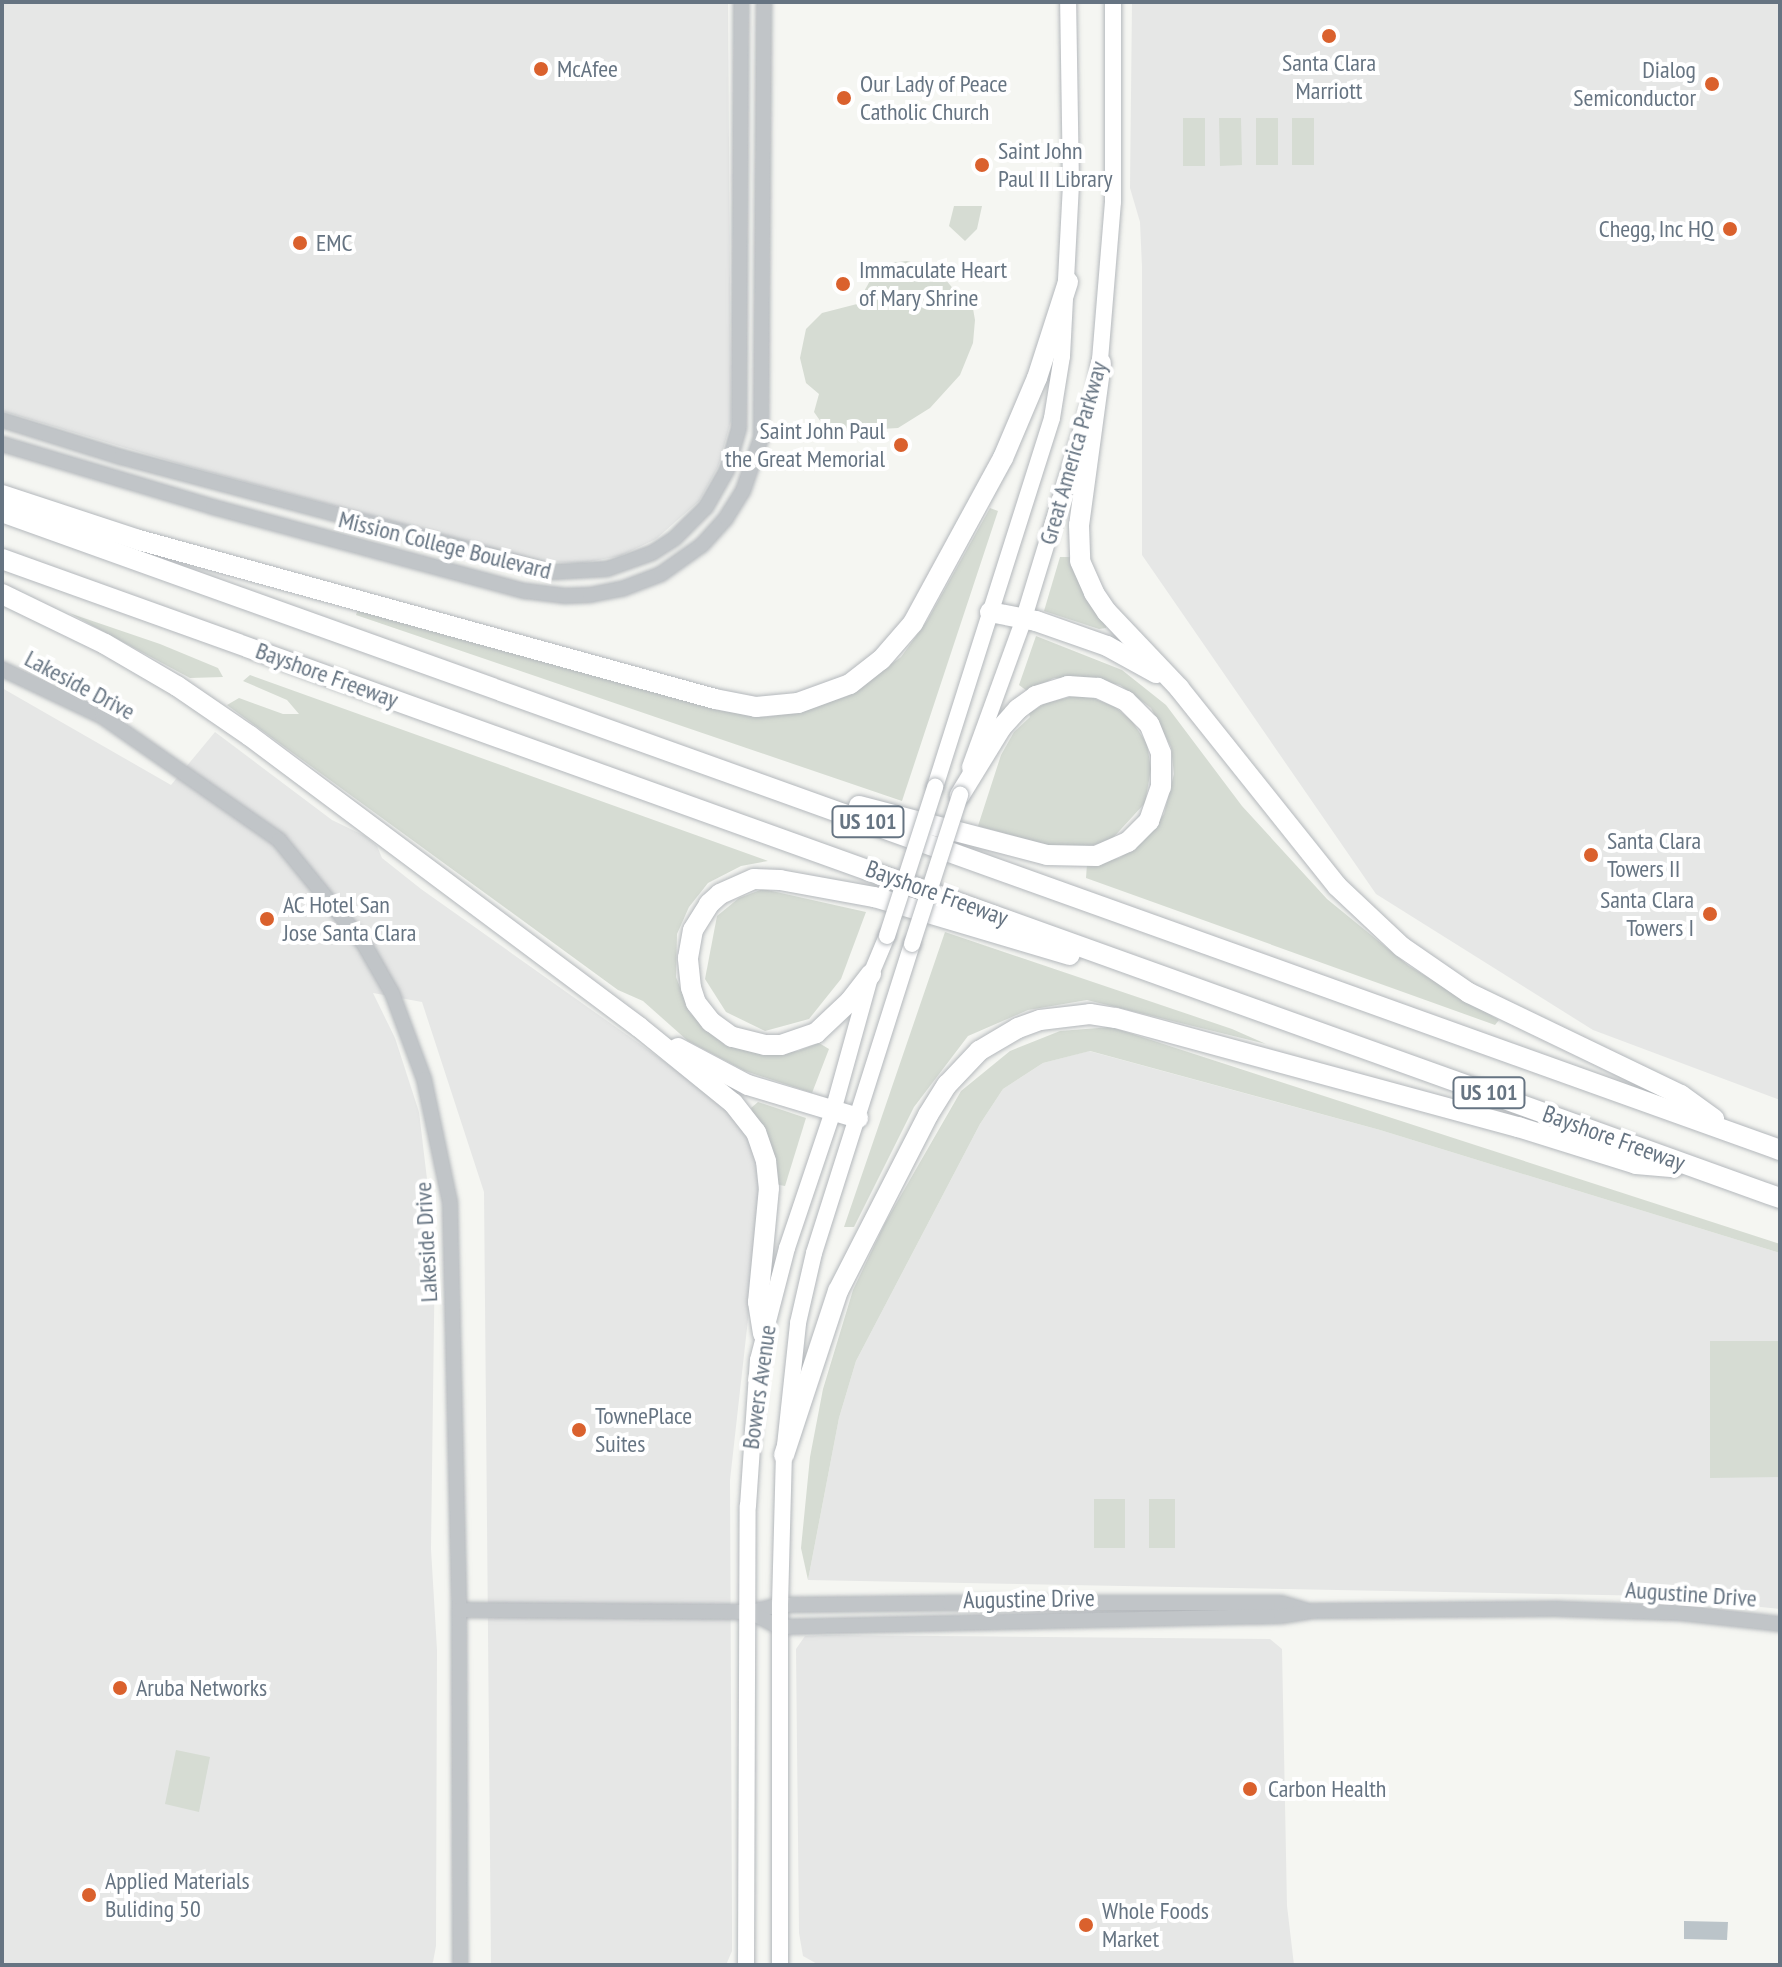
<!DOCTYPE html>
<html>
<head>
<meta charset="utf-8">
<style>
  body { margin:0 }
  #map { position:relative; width:1782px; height:1967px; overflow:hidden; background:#f5f6f2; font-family:"PT Sans Narrow",sans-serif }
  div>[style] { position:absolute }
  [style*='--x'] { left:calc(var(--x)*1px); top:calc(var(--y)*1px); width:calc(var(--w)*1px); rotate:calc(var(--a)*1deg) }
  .built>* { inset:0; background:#e6e7e6 }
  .green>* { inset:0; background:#d6dcd3 }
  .water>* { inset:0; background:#bbc4c9 }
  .roads { filter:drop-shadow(0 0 2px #b4b8bc) drop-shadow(0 0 2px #b4b8bc) }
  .minor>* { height:14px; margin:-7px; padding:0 7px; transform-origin:7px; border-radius:7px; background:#c1c5c8 }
  .major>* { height:16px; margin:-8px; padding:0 8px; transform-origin:8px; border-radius:8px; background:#fff }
  .highway>* { height:20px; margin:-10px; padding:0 10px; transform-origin:10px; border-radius:10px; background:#fff }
  .bridges { filter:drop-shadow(0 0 2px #b4b8bc) drop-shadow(0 0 2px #b4b8bc) }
  .major-bridge>* { height:16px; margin:-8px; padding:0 8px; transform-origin:8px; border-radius:8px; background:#fff }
  .dots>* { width:22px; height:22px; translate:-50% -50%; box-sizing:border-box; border:4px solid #fff; border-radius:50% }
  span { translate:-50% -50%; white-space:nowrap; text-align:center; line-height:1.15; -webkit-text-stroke:8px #fff; paint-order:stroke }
  .shield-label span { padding:2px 6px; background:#fff; border:2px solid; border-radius:6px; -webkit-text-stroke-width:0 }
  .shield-label { font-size:22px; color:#667482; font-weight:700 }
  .poi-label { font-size:24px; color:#667482 }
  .left { translate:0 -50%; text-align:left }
  .right { translate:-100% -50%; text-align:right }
  .street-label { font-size:24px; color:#667482 }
  .frame { position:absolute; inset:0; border:4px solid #667482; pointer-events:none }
</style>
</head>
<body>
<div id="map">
  <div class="built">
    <i style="clip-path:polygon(2px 2px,728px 2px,731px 421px,718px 467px,699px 501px,656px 539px,620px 556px,582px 563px,543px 562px,180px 464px,2px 411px)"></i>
    <i style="clip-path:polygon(1132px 2px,1780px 2px,1780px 1100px,1593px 1030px,1376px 894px,1142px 555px,1142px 267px,1140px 222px,1130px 188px)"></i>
    <i style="clip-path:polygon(2px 688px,171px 785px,215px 732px,332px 820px,365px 836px,377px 846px,382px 858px,421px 889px,723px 1103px,743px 1126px,760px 1172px,757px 1239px,730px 1480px,732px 1923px,732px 1951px,726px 1965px,491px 1965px,484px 1192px,422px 1002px,373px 993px,395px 1038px,419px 1112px,435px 1246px,431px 1549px,437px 1650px,436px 1946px,433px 1962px,431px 1965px,2px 1963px)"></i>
    <i style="clip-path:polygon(1089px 1051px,1380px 1130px,1780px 1253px,1780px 1609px,1655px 1596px,808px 1580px,839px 1418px,856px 1361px,980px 1124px,1003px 1089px,1043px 1063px)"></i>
    <i style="clip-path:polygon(827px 1635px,1270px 1639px,1282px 1649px,1287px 1906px,1294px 1965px,819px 1965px,803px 1956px,799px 1933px,796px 1649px,805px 1636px)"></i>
  </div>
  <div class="green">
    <i style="clip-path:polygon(1183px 118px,1205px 118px,1205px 166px,1183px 166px)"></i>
    <i style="clip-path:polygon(1219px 118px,1241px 118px,1242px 165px,1220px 166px)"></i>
    <i style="clip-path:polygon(1256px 118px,1278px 118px,1278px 165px,1256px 165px)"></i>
    <i style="clip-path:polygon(1292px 118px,1314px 118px,1314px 165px,1292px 165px)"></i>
    <i style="clip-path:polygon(954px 206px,982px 206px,977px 229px,965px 241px,949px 226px)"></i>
    <i style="clip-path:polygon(907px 261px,936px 268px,955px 291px,963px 293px,972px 303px,975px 320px,973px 343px,960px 375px,930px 408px,898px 428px,847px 431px,821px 422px,814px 412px,819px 394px,806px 383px,800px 358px,806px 329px,822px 313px,857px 304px,876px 270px,889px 263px)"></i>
    <i style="clip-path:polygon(990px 508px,998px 511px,902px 801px,356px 615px,358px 609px,723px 711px,766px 717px,804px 711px,847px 696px,901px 657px,927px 621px)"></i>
    <i style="clip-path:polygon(1060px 557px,1071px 557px,1106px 620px,1106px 628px,1099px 629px,1044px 611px)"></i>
    <i style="clip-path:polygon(69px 613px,160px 644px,218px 668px,223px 677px,190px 678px)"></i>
    <i style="clip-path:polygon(1036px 636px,1122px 670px,1166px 705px,1242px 806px,1327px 899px,1409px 966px,1499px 1020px,1495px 1025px,1086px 878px,1087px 864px,1119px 858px,1143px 842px,1164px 814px,1174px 774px,1171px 747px,1151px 708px,1120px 685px,1085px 678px,1054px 678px,1027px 691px,1019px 685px)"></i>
    <i style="clip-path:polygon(250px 675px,768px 861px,741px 866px,708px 883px,689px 907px,677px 934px,676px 977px,690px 1013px,725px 1045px,767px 1055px,798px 1051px,819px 1043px,829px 1049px,812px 1093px,745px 1071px,688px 1041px,643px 1001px,618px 990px,227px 705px,239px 698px,283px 714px,299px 714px,287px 700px,243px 681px)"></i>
    <i style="clip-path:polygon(1074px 696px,1093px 698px,1115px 707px,1132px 721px,1147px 744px,1151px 769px,1145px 803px,1110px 841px,1085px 847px,1050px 846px,978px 826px,1001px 755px,1014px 732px,1030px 717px,1029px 713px,1046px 703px)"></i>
    <i style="clip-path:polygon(763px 889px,866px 912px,841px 979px,809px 1019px,765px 1031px,726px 1012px,705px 979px,717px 916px,739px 898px)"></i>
    <i style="clip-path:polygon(945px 932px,1232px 1029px,1266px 1044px,1087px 1000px,1028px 1010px,968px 1036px,914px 1107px,854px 1227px,844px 1227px)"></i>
    <i style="clip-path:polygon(1111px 1027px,1780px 1244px,1780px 1253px,1380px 1130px,1090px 1051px,1043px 1063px,1003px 1089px,980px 1124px,856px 1361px,839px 1418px,808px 1580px,801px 1548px,810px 1457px,823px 1389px,853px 1290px,885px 1223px,961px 1091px,1010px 1051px,1060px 1031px)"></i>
    <i style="clip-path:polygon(758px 1102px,806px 1118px,785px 1186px,774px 1184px,751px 1108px)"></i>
    <i style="clip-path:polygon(1710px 1341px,1780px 1341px,1780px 1477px,1710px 1478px)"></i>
    <i style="clip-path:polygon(1094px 1499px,1125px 1499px,1125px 1548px,1094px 1548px)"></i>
    <i style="clip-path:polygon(1149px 1499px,1175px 1499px,1175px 1548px,1149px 1548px)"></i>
    <i style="clip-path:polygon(176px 1750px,210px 1757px,199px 1812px,165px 1804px)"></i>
  </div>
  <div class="water">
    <i style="clip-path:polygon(1684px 1921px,1728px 1922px,1727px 1940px,1684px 1939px)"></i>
  </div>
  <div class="roads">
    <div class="minor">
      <i style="--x:2;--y:420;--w:125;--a:17.3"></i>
      <i style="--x:121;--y:457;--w:446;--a:14.9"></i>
      <i style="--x:552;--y:572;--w:55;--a:-3.1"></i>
      <i style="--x:607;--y:569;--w:48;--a:-19.6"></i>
      <i style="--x:652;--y:553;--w:27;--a:-33"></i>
      <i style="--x:675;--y:538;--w:44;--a:-45"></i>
      <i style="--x:706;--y:507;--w:43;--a:-60.4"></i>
      <i style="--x:727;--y:470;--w:44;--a:-74.1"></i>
      <i style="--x:739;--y:428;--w:426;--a:-89.7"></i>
      <i style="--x:2;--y:444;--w:220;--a:16.6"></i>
      <i style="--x:213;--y:507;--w:323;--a:15.1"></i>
      <i style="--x:525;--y:591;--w:39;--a:7"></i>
      <i style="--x:564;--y:596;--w:26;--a:-2"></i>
      <i style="--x:590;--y:595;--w:33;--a:-11"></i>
      <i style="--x:622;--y:589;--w:42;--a:-21"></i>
      <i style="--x:661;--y:574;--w:50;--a:-35.3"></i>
      <i style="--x:702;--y:545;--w:36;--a:-48"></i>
      <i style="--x:726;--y:518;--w:32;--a:-58"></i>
      <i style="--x:743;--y:491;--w:56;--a:-71.2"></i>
      <i style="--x:761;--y:438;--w:436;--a:-89.6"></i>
      <i style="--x:2;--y:669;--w:112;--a:25.4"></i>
      <i style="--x:103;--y:717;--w:215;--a:34.9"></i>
      <i style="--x:279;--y:840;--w:134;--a:50.7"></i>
      <i style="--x:364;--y:944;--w:56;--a:60.3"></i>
      <i style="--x:392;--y:993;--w:92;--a:69.6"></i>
      <i style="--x:424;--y:1079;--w:126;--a:78.1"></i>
      <i style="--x:450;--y:1202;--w:408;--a:88.7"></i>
      <i style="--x:459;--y:1610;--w:355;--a:89.8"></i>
      <i style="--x:459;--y:1610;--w:291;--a:0.4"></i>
      <i style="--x:750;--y:1612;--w:31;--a:-13"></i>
      <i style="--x:780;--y:1605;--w:169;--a:-0.7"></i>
      <i style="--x:949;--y:1603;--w:332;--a:0"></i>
      <i style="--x:1281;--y:1603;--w:25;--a:16"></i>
      <i style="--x:750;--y:1612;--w:34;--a:27"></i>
      <i style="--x:780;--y:1627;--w:501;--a:-1.26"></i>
      <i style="--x:1281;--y:1616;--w:30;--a:-9"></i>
      <i style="--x:1311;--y:1611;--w:249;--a:-0.5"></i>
      <i style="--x:1560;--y:1609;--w:120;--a:1.9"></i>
      <i style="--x:1680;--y:1613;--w:101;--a:6.3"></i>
    </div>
    <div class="major">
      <i style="--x:1099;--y:372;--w:171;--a:-85.3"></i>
      <i style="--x:1113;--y:202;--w:200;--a:-90"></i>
      <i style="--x:970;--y:767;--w:155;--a:-70"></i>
      <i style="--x:1023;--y:621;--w:226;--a:-73"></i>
      <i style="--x:935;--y:787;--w:387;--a:-72.4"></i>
      <i style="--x:1052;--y:418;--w:63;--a:-80.8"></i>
      <i style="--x:1062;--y:356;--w:170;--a:-87"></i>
      <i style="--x:1071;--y:186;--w:184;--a:-90.9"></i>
      <i style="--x:746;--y:1965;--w:459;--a:-89.8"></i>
      <i style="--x:748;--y:1506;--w:146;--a:-86.1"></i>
      <i style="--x:758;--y:1360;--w:116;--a:-75.5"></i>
      <i style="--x:787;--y:1248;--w:145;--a:-71.4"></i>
      <i style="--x:833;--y:1111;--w:142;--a:-74.5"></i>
      <i style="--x:871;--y:974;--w:41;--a:-67.2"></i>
      <i style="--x:780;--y:1965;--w:360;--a:-90"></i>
      <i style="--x:780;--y:1605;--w:150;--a:-88.5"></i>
      <i style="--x:784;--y:1455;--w:133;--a:-83.9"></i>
      <i style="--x:798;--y:1323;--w:72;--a:-77.1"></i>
      <i style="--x:814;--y:1253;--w:324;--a:-72.4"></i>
    </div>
    <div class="highway">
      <i style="--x:1101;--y:363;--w:163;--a:97.7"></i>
      <i style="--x:1079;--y:525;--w:36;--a:88"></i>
      <i style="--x:1080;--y:561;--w:35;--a:66"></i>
      <i style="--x:1094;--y:593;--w:23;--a:56"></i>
      <i style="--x:1107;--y:612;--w:105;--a:46.5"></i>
      <i style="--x:1179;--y:688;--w:253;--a:51.4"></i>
      <i style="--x:1337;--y:886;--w:89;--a:43.2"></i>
      <i style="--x:1402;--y:947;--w:81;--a:34.5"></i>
      <i style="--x:1469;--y:993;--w:235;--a:25.7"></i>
      <i style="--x:1681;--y:1095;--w:41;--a:36"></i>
      <i style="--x:2;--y:495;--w:144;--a:18.2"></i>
      <i style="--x:139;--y:540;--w:598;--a:15.43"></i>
      <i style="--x:715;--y:699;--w:42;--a:11"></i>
      <i style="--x:756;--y:707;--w:42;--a:-5.4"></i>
      <i style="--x:798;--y:703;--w:55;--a:-20.1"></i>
      <i style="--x:850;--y:684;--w:39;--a:-38"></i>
      <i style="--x:881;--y:660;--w:49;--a:-49.1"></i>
      <i style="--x:913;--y:623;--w:188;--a:-61.4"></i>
      <i style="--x:1003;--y:458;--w:87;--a:-67"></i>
      <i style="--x:1037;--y:378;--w:101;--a:-72.1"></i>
      <i style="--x:2;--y:512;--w:1889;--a:19.74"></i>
      <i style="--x:2;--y:559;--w:1889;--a:19.77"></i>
      <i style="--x:2;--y:594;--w:114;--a:25.9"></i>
      <i style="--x:105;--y:644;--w:83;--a:30.3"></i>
      <i style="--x:177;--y:686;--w:88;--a:34.4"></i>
      <i style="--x:250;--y:736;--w:486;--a:36.8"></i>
      <i style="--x:639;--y:1027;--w:121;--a:39"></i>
      <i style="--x:733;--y:1103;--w:37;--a:52"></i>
      <i style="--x:756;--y:1132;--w:31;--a:71"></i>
      <i style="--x:766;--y:1161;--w:27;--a:84"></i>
      <i style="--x:769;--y:1188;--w:115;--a:95.5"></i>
      <i style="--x:758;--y:1302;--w:32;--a:81"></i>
      <i style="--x:990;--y:612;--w:47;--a:11.1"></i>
      <i style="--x:1036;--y:621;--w:75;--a:19.4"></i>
      <i style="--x:1107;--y:646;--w:56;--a:28.9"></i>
      <i style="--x:859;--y:806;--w:194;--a:14.6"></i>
      <i style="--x:1047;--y:855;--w:49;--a:1.2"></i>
      <i style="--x:1096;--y:856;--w:35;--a:-24"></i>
      <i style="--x:1128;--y:842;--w:30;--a:-45"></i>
      <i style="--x:1149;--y:821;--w:36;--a:-71"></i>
      <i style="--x:1161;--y:787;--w:34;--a:-90"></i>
      <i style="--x:1161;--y:753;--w:31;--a:-112"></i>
      <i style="--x:1149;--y:724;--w:33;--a:-135"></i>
      <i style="--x:1126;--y:701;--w:31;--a:-155"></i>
      <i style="--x:1098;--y:688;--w:30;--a:-176"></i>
      <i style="--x:1068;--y:686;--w:34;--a:163"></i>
      <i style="--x:1036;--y:696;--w:22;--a:144"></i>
      <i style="--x:1018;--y:709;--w:25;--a:132"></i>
      <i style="--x:1001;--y:728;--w:79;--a:121.5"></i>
      <i style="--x:871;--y:974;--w:34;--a:128"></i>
      <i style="--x:850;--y:1001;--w:47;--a:136.7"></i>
      <i style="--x:816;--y:1033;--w:37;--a:161"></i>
      <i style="--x:781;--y:1045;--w:16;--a:180"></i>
      <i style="--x:765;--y:1045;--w:34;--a:-166"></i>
      <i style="--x:732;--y:1037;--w:26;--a:-144"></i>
      <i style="--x:711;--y:1022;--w:24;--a:-128"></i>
      <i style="--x:696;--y:1003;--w:16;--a:-108"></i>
      <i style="--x:691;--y:988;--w:30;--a:-96"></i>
      <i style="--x:688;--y:958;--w:28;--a:-80"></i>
      <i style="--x:693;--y:930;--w:31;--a:-58"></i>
      <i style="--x:709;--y:904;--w:15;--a:-42"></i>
      <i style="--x:720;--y:894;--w:37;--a:-24"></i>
      <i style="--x:754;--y:879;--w:26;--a:2"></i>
      <i style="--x:780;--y:880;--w:96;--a:10.3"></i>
      <i style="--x:874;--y:897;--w:204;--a:16.5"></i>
      <i style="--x:678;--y:1048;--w:79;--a:27.9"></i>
      <i style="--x:748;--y:1085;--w:115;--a:16.7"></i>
      <i style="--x:784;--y:1455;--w:173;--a:-71.8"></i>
      <i style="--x:838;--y:1291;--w:198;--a:-62.9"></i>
      <i style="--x:928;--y:1115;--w:36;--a:-58"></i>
      <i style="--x:947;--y:1085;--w:47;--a:-46.7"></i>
      <i style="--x:979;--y:1051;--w:45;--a:-30.5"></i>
      <i style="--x:1018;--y:1028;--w:23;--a:-20"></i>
      <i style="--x:1040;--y:1020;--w:50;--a:-6.8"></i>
      <i style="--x:1090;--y:1014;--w:26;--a:9"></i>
      <i style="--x:1116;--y:1018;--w:417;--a:15.2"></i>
      <i style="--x:1518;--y:1127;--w:124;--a:17.4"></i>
      <i style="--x:1636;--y:1164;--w:38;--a:5"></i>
    </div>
  </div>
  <div class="bridges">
    <div class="major-bridge">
      <i style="--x:887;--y:936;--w:157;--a:-72.1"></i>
      <i style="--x:912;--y:944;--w:157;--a:-72.1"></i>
    </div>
  </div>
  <div class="dots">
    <i style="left:1329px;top:36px;background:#da612d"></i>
    <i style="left:541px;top:69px;background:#da612d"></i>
    <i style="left:1712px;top:84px;background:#da612d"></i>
    <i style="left:844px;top:98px;background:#da612d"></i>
    <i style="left:982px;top:165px;background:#da612d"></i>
    <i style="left:1730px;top:229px;background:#da612d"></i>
    <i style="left:300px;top:243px;background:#da612d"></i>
    <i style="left:843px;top:284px;background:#da612d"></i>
    <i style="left:901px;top:445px;background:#da612d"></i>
    <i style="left:1591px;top:855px;background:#da612d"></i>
    <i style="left:1710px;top:914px;background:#da612d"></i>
    <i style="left:267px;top:919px;background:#da612d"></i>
    <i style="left:579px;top:1430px;background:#da612d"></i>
    <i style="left:120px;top:1688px;background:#da612d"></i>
    <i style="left:1250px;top:1789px;background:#da612d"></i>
    <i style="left:89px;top:1895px;background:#da612d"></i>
    <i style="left:1086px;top:1925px;background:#da612d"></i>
  </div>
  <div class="shield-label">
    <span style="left:868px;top:822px">US 101</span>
    <span style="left:1489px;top:1093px">US 101</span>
  </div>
  <div class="poi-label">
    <span style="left:1329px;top:77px">Santa Clara<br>Marriott</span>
    <span class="left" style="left:557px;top:69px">McAfee</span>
    <span class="right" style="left:1696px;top:84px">Dialog<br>Semiconductor</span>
    <span class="left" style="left:860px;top:98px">Our Lady of Peace<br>Catholic Church</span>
    <span class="left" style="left:998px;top:165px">Saint John<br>Paul II Library</span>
    <span class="right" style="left:1714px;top:229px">Chegg, Inc HQ</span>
    <span class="left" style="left:316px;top:243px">EMC</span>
    <span class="left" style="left:859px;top:284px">Immaculate Heart<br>of Mary Shrine</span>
    <span class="right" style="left:885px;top:445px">Saint John Paul<br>the Great Memorial</span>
    <span class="left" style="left:1607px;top:855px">Santa Clara<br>Towers II</span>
    <span class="right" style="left:1694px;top:914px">Santa Clara<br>Towers I</span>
    <span class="left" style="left:283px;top:919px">AC Hotel San<br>Jose Santa Clara</span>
    <span class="left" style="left:595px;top:1430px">TownePlace<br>Suites</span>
    <span class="left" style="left:136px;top:1688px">Aruba Networks</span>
    <span class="left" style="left:1268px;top:1789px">Carbon Health</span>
    <span class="left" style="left:105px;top:1895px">Applied Materials<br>Buliding 50</span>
    <span class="left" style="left:1102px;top:1925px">Whole Foods<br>Market</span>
  </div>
  <div class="street-label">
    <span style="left:1073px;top:453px;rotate:-74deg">Great America Parkway</span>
    <span style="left:445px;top:545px;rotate:14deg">Mission College Boulevard</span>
    <span style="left:327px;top:675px;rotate:20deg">Bayshore Freeway</span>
    <span style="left:80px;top:685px;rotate:28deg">Lakeside Drive</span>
    <span style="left:937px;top:893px;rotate:20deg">Bayshore Freeway</span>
    <span style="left:1614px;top:1138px;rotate:20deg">Bayshore Freeway</span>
    <span style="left:426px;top:1242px;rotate:-93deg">Lakeside Drive</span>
    <span style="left:759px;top:1387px;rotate:-82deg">Bowers Avenue</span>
    <span style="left:1691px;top:1594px;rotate:4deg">Augustine Drive</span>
    <span style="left:1029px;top:1599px;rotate:-1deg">Augustine Drive</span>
  </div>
  <div class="frame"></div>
</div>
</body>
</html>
